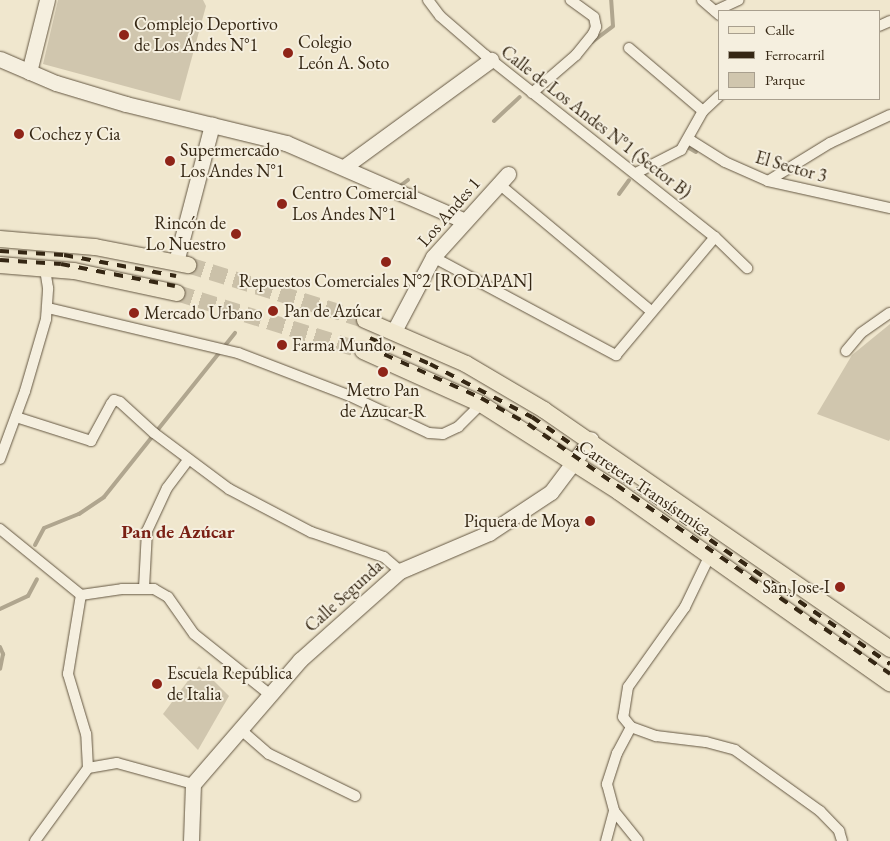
<!DOCTYPE html>
<html>
<head>
<meta charset="utf-8">
<style>
  body { margin:0 }
  #map { position:relative; width:890px; height:841px; overflow:hidden; background:#f0e7ce; font-family:"EB Garamond",serif }
  div>[style] { position:absolute }
  [style*='--x'] { left:calc(var(--x)*1px); top:calc(var(--y)*1px); width:calc(var(--w)*1px); rotate:calc(var(--a)*1deg) }
  .green>* { inset:0; background:#d0c6ae }
  .stream>* { height:4px; margin:-2px; padding:0 2px; transform-origin:2px; border-radius:2px; background:#b0a68f }
  .primary-tunnel>* { height:16px; margin-top:-8px; transform-origin:0; background:repeating-linear-gradient(90deg,#cbc1a9 0 16px,transparent 0 24px) }
  .roads { filter:drop-shadow(0 0 1px #645742) drop-shadow(0 0 1px #645742) }
  .street>* { height:10px; margin:-5px; padding:0 5px; transform-origin:5px; border-radius:5px; background:#f5efdf }
  .secondary>* { height:15px; margin:-7.5px; padding:0 7.5px; transform-origin:7.5px; border-radius:7.5px; background:#f5efdf }
  .primary>* { height:16px; margin:-8px; padding:0 8px; transform-origin:8px; border-radius:8px; background:#f0e7ce }
  .rail>* { height:4px; margin-top:-2px; transform-origin:0; background:repeating-linear-gradient(90deg,#352714 0 9px,transparent 0 18px) }
  .dots>* { width:14px; height:14px; translate:-50% -50%; box-sizing:border-box; border:2px solid #f5efdf; border-radius:50% }
  span { translate:-50% -50%; white-space:nowrap; text-align:center; line-height:1.15; -webkit-text-stroke:4px #f5efdf; paint-order:stroke }
  .poi-label { font-size:18px; color:#352714 }
  .left { translate:0 -50%; text-align:left }
  .right { translate:-100% -50%; text-align:right }
  .street-label { font-size:18px; color:#352714 }
  .neighbourhood-label { font-size:19px; color:#7a1f14; font-weight:700 }
  .legend { position:absolute; left:718px; top:10px; width:162px; height:90px; box-sizing:border-box; background:#f5efdf; border:1px solid #a89f8e; margin:0; padding:6px 9px; list-style:none; font-size:15px; color:#352714 }
  .legend li { display:flex; align-items:center; gap:10px; height:25px }
  .legend b { width:25px; border:1px solid #a89f8e }
</style>
</head>
<body>
<div id="map">
  <div class="green">
    <i style="clip-path:polygon(58px 0,203px 0,206px 6px,180px 101px,43px 64px)"></i>
    <i style="clip-path:polygon(890px 324px,890px 439px,889px 441px,817px 414px,852px 355px)"></i>
    <i style="clip-path:polygon(199px 666px,229px 696px,198px 750px,163px 714px)"></i>
  </div>
  <div class="stream">
    <i style="--x:592;--y:42;--w:26;--a:-37"></i>
    <i style="--x:613;--y:26;--w:26;--a:-94"></i>
    <i style="--x:494;--y:121;--w:35;--a:-43"></i>
    <i style="--x:689;--y:148;--w:8;--a:30"></i>
    <i style="--x:400;--y:186;--w:10;--a:-37"></i>
    <i style="--x:619;--y:194;--w:17;--a:-54"></i>
    <i style="--x:35;--y:545;--w:19;--a:-62"></i>
    <i style="--x:44;--y:528;--w:38;--a:-22"></i>
    <i style="--x:79;--y:514;--w:30;--a:-34"></i>
    <i style="--x:104;--y:497;--w:210;--a:-51.4"></i>
    <i style="--x:0;--y:609;--w:31;--a:-25"></i>
    <i style="--x:28;--y:596;--w:19;--a:-62"></i>
    <i style="--x:0;--y:647;--w:8;--a:67"></i>
    <i style="--x:3;--y:654;--w:15;--a:101"></i>
  </div>
  <div class="primary-tunnel">
    <i style="--x:188;--y:265;--w:185;--a:17.3"></i>
    <i style="--x:177;--y:293;--w:195;--a:17.3"></i>
  </div>
  <div class="roads">
    <div class="street">
      <i style="--x:428;--y:0;--w:20;--a:53"></i>
      <i style="--x:440;--y:16;--w:60;--a:40.9"></i>
      <i style="--x:485;--y:55;--w:293;--a:38.4"></i>
      <i style="--x:715;--y:237;--w:45;--a:44.1"></i>
      <i style="--x:702;--y:0;--w:23;--a:41"></i>
      <i style="--x:715;--y:11;--w:26;--a:-25"></i>
      <i style="--x:879;--y:26;--w:12;--a:-24"></i>
      <i style="--x:629;--y:48;--w:97;--a:40.4"></i>
      <i style="--x:532;--y:93;--w:58;--a:-40.8"></i>
      <i style="--x:576;--y:55;--w:27;--a:-51"></i>
      <i style="--x:593;--y:34;--w:8;--a:-67"></i>
      <i style="--x:596;--y:27;--w:10;--a:-101"></i>
      <i style="--x:594;--y:17;--w:29;--a:-144"></i>
      <i style="--x:690;--y:140;--w:41;--a:32.2"></i>
      <i style="--x:725;--y:162;--w:47;--a:23.8"></i>
      <i style="--x:768;--y:181;--w:125;--a:12.5"></i>
      <i style="--x:636;--y:173;--w:51;--a:-27.1"></i>
      <i style="--x:681;--y:150;--w:45;--a:-60.6"></i>
      <i style="--x:703;--y:111;--w:22;--a:-43"></i>
      <i style="--x:768;--y:181;--w:73;--a:-31.5"></i>
      <i style="--x:830;--y:143;--w:66;--a:-25"></i>
      <i style="--x:499;--y:184;--w:199;--a:39.9"></i>
      <i style="--x:433;--y:257;--w:208;--a:28.2"></i>
      <i style="--x:616;--y:355;--w:154;--a:-50"></i>
      <i style="--x:48;--y:308;--w:195;--a:13.3"></i>
      <i style="--x:238;--y:353;--w:120;--a:21"></i>
      <i style="--x:350;--y:396;--w:87;--a:25.1"></i>
      <i style="--x:429;--y:433;--w:14;--a:4"></i>
      <i style="--x:443;--y:434;--w:17;--a:-25"></i>
      <i style="--x:458;--y:427;--w:33;--a:-45"></i>
      <i style="--x:846;--y:351;--w:23;--a:-50"></i>
      <i style="--x:861;--y:333;--w:35;--a:-35"></i>
      <i style="--x:16;--y:417;--w:79;--a:17.7"></i>
      <i style="--x:91;--y:441;--w:42;--a:-61.6"></i>
      <i style="--x:111;--y:404;--w:5;--a:-53"></i>
      <i style="--x:114;--y:400;--w:6;--a:18"></i>
      <i style="--x:120;--y:402;--w:46;--a:42.4"></i>
      <i style="--x:154;--y:433;--w:94;--a:36.7"></i>
      <i style="--x:229;--y:489;--w:93;--a:27.7"></i>
      <i style="--x:311;--y:532;--w:77;--a:18.9"></i>
      <i style="--x:384;--y:557;--w:21;--a:41"></i>
      <i style="--x:0;--y:459;--w:72;--a:-69.8"></i>
      <i style="--x:25;--y:391;--w:75;--a:-73.7"></i>
      <i style="--x:46;--y:319;--w:31;--a:-86"></i>
      <i style="--x:48;--y:288;--w:20;--a:-99"></i>
      <i style="--x:0;--y:529;--w:104;--a:39.2"></i>
      <i style="--x:710;--y:555;--w:58;--a:115.7"></i>
      <i style="--x:685;--y:607;--w:98;--a:125.5"></i>
      <i style="--x:628;--y:687;--w:30;--a:99"></i>
      <i style="--x:623;--y:717;--w:13;--a:51"></i>
      <i style="--x:631;--y:727;--w:27;--a:20"></i>
      <i style="--x:656;--y:736;--w:50;--a:6.8"></i>
      <i style="--x:706;--y:742;--w:30;--a:15"></i>
      <i style="--x:735;--y:750;--w:105;--a:35.7"></i>
      <i style="--x:820;--y:811;--w:28;--a:46"></i>
      <i style="--x:839;--y:831;--w:10;--a:73"></i>
      <i style="--x:144;--y:588;--w:57;--a:-87"></i>
      <i style="--x:147;--y:531;--w:47;--a:-65.1"></i>
      <i style="--x:167;--y:488;--w:36;--a:-53"></i>
      <i style="--x:81;--y:595;--w:41;--a:-8.3"></i>
      <i style="--x:122;--y:589;--w:32;--a:0"></i>
      <i style="--x:154;--y:589;--w:16;--a:30"></i>
      <i style="--x:168;--y:597;--w:45;--a:54.9"></i>
      <i style="--x:194;--y:634;--w:95;--a:38.6"></i>
      <i style="--x:631;--y:727;--w:30;--a:118"></i>
      <i style="--x:617;--y:753;--w:33;--a:108"></i>
      <i style="--x:607;--y:784;--w:28;--a:75"></i>
      <i style="--x:614;--y:811;--w:38;--a:51"></i>
      <i style="--x:240;--y:729;--w:38;--a:41"></i>
      <i style="--x:269;--y:754;--w:96;--a:26"></i>
      <i style="--x:88;--y:768;--w:29;--a:-10"></i>
      <i style="--x:117;--y:763;--w:79;--a:15.4"></i>
      <i style="--x:35;--y:841;--w:90;--a:-54"></i>
      <i style="--x:88;--y:768;--w:34;--a:-93"></i>
      <i style="--x:86;--y:734;--w:63;--a:-106.7"></i>
      <i style="--x:68;--y:674;--w:80;--a:-80.7"></i>
      <i style="--x:606;--y:841;--w:31;--a:-75"></i>
    </div>
    <div class="secondary">
      <i style="--x:0;--y:59;--w:61;--a:23.2"></i>
      <i style="--x:56;--y:83;--w:73;--a:16.7"></i>
      <i style="--x:126;--y:104;--w:165;--a:13.7"></i>
      <i style="--x:286;--y:143;--w:195;--a:23.5"></i>
      <i style="--x:29;--y:72;--w:74;--a:-76"></i>
      <i style="--x:344;--y:167;--w:182;--a:-36.1"></i>
      <i style="--x:176;--y:262;--w:142;--a:-75.3"></i>
      <i style="--x:394;--y:331;--w:84;--a:-62.2"></i>
      <i style="--x:433;--y:257;--w:112;--a:-47.9"></i>
      <i style="--x:191;--y:841;--w:57;--a:-88"></i>
      <i style="--x:193;--y:784;--w:164;--a:-49.2"></i>
      <i style="--x:300;--y:660;--w:134;--a:-41.7"></i>
      <i style="--x:400;--y:571;--w:97;--a:-23.1"></i>
      <i style="--x:489;--y:533;--w:74;--a:-33.5"></i>
      <i style="--x:551;--y:492;--w:66;--a:-53"></i>
    </div>
    <div class="primary">
      <i style="--x:0;--y:239;--w:95;--a:4.8"></i>
      <i style="--x:95;--y:247;--w:95;--a:11"></i>
      <i style="--x:0;--y:265;--w:74;--a:4.6"></i>
      <i style="--x:74;--y:271;--w:105;--a:12.1"></i>
      <i style="--x:365;--y:320;--w:110;--a:23.5"></i>
      <i style="--x:466;--y:364;--w:91;--a:30.5"></i>
      <i style="--x:544;--y:410;--w:421;--a:34.6"></i>
      <i style="--x:363;--y:351;--w:129;--a:24.2"></i>
      <i style="--x:481;--y:404;--w:164;--a:32.5"></i>
      <i style="--x:619;--y:492;--w:332;--a:35.2"></i>
    </div>
  </div>
  <div class="rail">
    <i style="--x:0;--y:251;--w:64;--a:3.6"></i>
    <i style="--x:64;--y:255;--w:114;--a:10.6"></i>
    <i style="--x:0;--y:260;--w:61;--a:3.8"></i>
    <i style="--x:61;--y:264;--w:116;--a:10.9"></i>
    <i style="--x:370;--y:338;--w:65;--a:23.4"></i>
    <i style="--x:430;--y:364;--w:115;--a:27.5"></i>
    <i style="--x:532;--y:417;--w:435;--a:34.6"></i>
    <i style="--x:368;--y:347;--w:124;--a:24.3"></i>
    <i style="--x:481;--y:398;--w:54;--a:29"></i>
    <i style="--x:528;--y:424;--w:440;--a:34.6"></i>
  </div>
  <div class="dots">
    <i style="left:124px;top:35px;background:#8f2418"></i>
    <i style="left:288px;top:53px;background:#8f2418"></i>
    <i style="left:19px;top:134px;background:#8f2418"></i>
    <i style="left:170px;top:161px;background:#8f2418"></i>
    <i style="left:282px;top:204px;background:#8f2418"></i>
    <i style="left:236px;top:234px;background:#8f2418"></i>
    <i style="left:386px;top:262px;background:#8f2418"></i>
    <i style="left:273px;top:311px;background:#8f2418"></i>
    <i style="left:134px;top:313px;background:#8f2418"></i>
    <i style="left:282px;top:345px;background:#8f2418"></i>
    <i style="left:383px;top:372px;background:#8f2418"></i>
    <i style="left:590px;top:521px;background:#8f2418"></i>
    <i style="left:840px;top:587px;background:#8f2418"></i>
    <i style="left:157px;top:684px;background:#8f2418"></i>
  </div>
  <div class="poi-label">
    <span class="left" style="left:134px;top:35px">Complejo Deportivo<br>de Los Andes N°1</span>
    <span class="left" style="left:298px;top:53px">Colegio<br>León A. Soto</span>
    <span class="left" style="left:29px;top:134px">Cochez y Cia</span>
    <span class="left" style="left:180px;top:161px">Supermercado<br>Los Andes N°1</span>
    <span class="left" style="left:292px;top:204px">Centro Comercial<br>Los Andes N°1</span>
    <span class="right" style="left:226px;top:234px">Rincón de<br>Lo Nuestro</span>
    <span style="left:386px;top:281px">Repuestos Comerciales N°2 [RODAPAN]</span>
    <span class="left" style="left:284px;top:311px">Pan de Azúcar</span>
    <span class="left" style="left:144px;top:313px">Mercado Urbano</span>
    <span class="left" style="left:292px;top:345px">Farma Mundo</span>
    <span style="left:383px;top:401px">Metro Pan<br>de Azucar-R</span>
    <span class="right" style="left:580px;top:521px">Piquera de Moya</span>
    <span class="right" style="left:830px;top:587px">San Jose-I</span>
    <span class="left" style="left:167px;top:684px">Escuela República<br>de Italia</span>
  </div>
  <div class="street-label">
    <span style="left:596px;top:122px;rotate:38deg">Calle de Los Andes N°1 (Sector B)</span>
    <span style="left:791px;top:167px;rotate:16deg">El Sector 3</span>
    <span style="left:449px;top:212px;rotate:-49deg">Los Andes 1</span>
    <span style="left:645px;top:488px;rotate:34deg">Carretera Transístmica</span>
    <span style="left:344px;top:596px;rotate:-42deg">Calle Segunda</span>
  </div>
  <div class="neighbourhood-label">
    <span style="left:178px;top:532px">Pan de Azúcar</span>
  </div>
  <ul class="legend">
  <li><b style="height:6px;background:#f0e7ce"></b>Calle</li>
  <li><b style="height:6px;background:#352714"></b>Ferrocarril</li>
  <li><b style="height:14px;background:#d0c6ae"></b>Parque</li>
  </ul>
</div>
</body>
</html>
